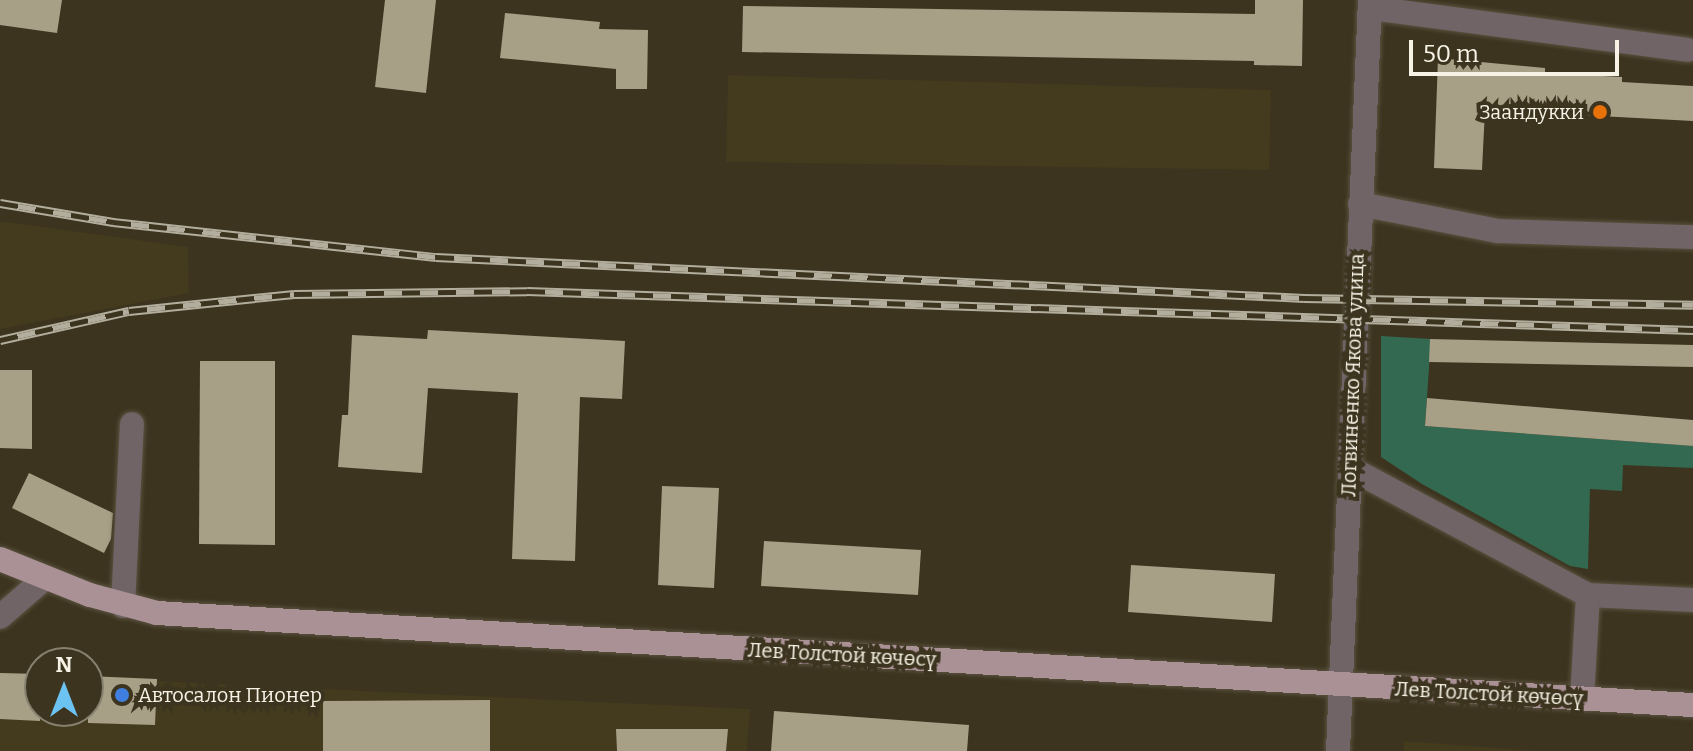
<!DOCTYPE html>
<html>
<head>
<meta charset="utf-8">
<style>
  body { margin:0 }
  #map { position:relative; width:1693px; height:751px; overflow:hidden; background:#3c341f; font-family:Bitter,serif }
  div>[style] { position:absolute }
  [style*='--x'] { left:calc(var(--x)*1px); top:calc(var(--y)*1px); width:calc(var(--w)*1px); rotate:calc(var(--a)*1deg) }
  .built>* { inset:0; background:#443a1e }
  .forest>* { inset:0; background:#336950 }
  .building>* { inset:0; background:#a89f87 }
  .roads { filter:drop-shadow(0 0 2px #5a523f) drop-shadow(0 0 2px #5a523f) }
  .minor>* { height:24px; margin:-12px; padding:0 12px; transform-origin:12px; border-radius:12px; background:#706466 }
  .major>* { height:24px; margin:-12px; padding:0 12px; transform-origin:12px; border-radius:12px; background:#aa9196 }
  .rail>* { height:9px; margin-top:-4.5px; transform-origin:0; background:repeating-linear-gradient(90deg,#3c341f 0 18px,#b2ad9d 0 36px); box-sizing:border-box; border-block:2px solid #b2ad9d }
  .dots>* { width:22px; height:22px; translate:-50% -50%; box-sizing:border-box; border:4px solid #3c341f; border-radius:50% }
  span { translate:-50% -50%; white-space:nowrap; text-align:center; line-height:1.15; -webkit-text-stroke:8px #3c341f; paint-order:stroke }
  .poi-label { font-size:20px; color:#f6f2e5 }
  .right { translate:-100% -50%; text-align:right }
  .left { translate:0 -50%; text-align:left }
  .street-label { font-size:20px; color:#f6f2e5 }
  .north { position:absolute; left:24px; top:647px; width:80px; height:80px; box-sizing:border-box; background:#3c341f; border:2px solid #86806e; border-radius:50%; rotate:0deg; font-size:22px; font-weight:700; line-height:32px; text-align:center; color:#f6f2e5 }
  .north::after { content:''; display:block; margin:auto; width:28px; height:36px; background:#6cc3f2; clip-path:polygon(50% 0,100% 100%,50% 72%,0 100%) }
  .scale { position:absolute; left:1409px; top:40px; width:210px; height:36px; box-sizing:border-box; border:4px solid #f6f2e5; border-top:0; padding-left:10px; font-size:24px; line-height:28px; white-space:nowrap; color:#f6f2e5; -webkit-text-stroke:6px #3c341f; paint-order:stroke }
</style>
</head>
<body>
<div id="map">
  <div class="built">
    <i style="clip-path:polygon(728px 75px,1271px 90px,1269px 170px,726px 162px)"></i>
    <i style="clip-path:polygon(0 221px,188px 247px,189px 293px,0 329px)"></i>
    <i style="clip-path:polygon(0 674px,40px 711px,88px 711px,88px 678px,750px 709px,747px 751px,0 751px)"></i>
    <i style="clip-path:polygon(1404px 741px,1535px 751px,1404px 751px)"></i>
  </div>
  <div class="forest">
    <i style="clip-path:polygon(1381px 336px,1431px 339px,1425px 426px,1693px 446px,1693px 468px,1623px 465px,1622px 491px,1590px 489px,1588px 569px,1570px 566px,1422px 484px,1381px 457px)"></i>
  </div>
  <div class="building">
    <i style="clip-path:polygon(0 0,62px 0,57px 33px,0 25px)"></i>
    <i style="clip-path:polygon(385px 0,436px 0,426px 93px,375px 87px)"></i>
    <i style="clip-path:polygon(1255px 0,1303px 0,1302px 66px,1254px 65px,1254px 61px,742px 52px,743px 6px,1255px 14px)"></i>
    <i style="clip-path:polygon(505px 13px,600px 22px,599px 29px,648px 30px,647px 89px,616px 89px,616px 69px,500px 58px)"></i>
    <i style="clip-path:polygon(1438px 58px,1545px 68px,1545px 73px,1622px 77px,1622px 82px,1693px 86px,1693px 121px,1485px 110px,1482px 170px,1434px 168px)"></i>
    <i style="clip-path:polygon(428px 330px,625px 341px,622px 399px,580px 397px,575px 561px,512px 559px,518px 393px,428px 388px,422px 473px,338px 467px,342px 415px,348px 415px,352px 335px,427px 339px)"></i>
    <i style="clip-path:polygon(1430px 339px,1693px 345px,1693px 367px,1429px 362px)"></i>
    <i style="clip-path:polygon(200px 361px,275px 361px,275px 545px,199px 544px)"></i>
    <i style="clip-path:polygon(0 370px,32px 370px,32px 449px,0 448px)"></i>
    <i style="clip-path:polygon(1427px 398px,1693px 420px,1693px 446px,1425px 426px)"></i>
    <i style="clip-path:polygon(29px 473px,113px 513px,111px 539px,104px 553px,12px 508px)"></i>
    <i style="clip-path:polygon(662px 486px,719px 488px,714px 588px,658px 585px)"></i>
    <i style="clip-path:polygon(764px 541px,921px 550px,918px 595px,761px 586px)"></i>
    <i style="clip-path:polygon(1131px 565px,1275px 574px,1272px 622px,1128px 612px)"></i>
    <i style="clip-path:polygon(0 673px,40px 674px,40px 721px,0 719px)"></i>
    <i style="clip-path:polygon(88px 676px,157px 679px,155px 725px,88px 723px)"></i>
    <i style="clip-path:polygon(490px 700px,490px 751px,323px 751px,323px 701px)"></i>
    <i style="clip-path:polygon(774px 711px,969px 725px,967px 751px,771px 751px)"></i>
    <i style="clip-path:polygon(616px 729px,728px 729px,726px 751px,617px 751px)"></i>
  </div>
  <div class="roads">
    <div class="minor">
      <i style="--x:1370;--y:8;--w:320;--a:7.5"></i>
      <i style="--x:1360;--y:204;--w:141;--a:11.1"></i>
      <i style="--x:1498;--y:231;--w:195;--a:1.8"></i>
      <i style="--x:1350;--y:468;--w:270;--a:28.1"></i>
      <i style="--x:1588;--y:595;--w:105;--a:2.7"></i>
      <i style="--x:123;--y:606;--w:182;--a:-87.2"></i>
      <i style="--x:0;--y:617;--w:60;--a:-40.9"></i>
      <i style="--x:1582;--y:699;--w:104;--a:-86.7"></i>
      <i style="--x:1338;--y:751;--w:752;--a:-87.56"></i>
    </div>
    <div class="major">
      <i style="--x:0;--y:559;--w:97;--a:21.8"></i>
      <i style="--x:90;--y:595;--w:69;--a:15"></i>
      <i style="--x:157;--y:613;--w:1539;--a:3.43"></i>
    </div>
  </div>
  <div class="rail">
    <i style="--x:0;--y:203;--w:115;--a:9.5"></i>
    <i style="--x:113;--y:222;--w:325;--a:6.2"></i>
    <i style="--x:436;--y:257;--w:869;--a:2.7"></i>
    <i style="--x:1304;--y:298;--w:389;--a:1"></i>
    <i style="--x:0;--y:340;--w:132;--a:-12.7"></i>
    <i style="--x:129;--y:311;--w:166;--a:-5.9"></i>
    <i style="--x:294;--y:294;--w:233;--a:-0.7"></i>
    <i style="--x:527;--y:291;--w:1167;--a:1.92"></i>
  </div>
  <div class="dots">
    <i style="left:1600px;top:112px;background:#e8710a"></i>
    <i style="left:122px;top:695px;background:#3f7fe0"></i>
  </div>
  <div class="poi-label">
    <span class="right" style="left:1584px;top:112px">Заандукки</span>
    <span class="left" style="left:138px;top:695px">Автосалон Пионер</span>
  </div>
  <div class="street-label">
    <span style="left:1353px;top:375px;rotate:-88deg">Логвиненко Якова улица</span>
    <span style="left:842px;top:655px;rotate:3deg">Лев Толстой көчөсү</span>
    <span style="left:1489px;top:694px;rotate:3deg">Лев Толстой көчөсү</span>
  </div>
  <div class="north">N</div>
  <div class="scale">50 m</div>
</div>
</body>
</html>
